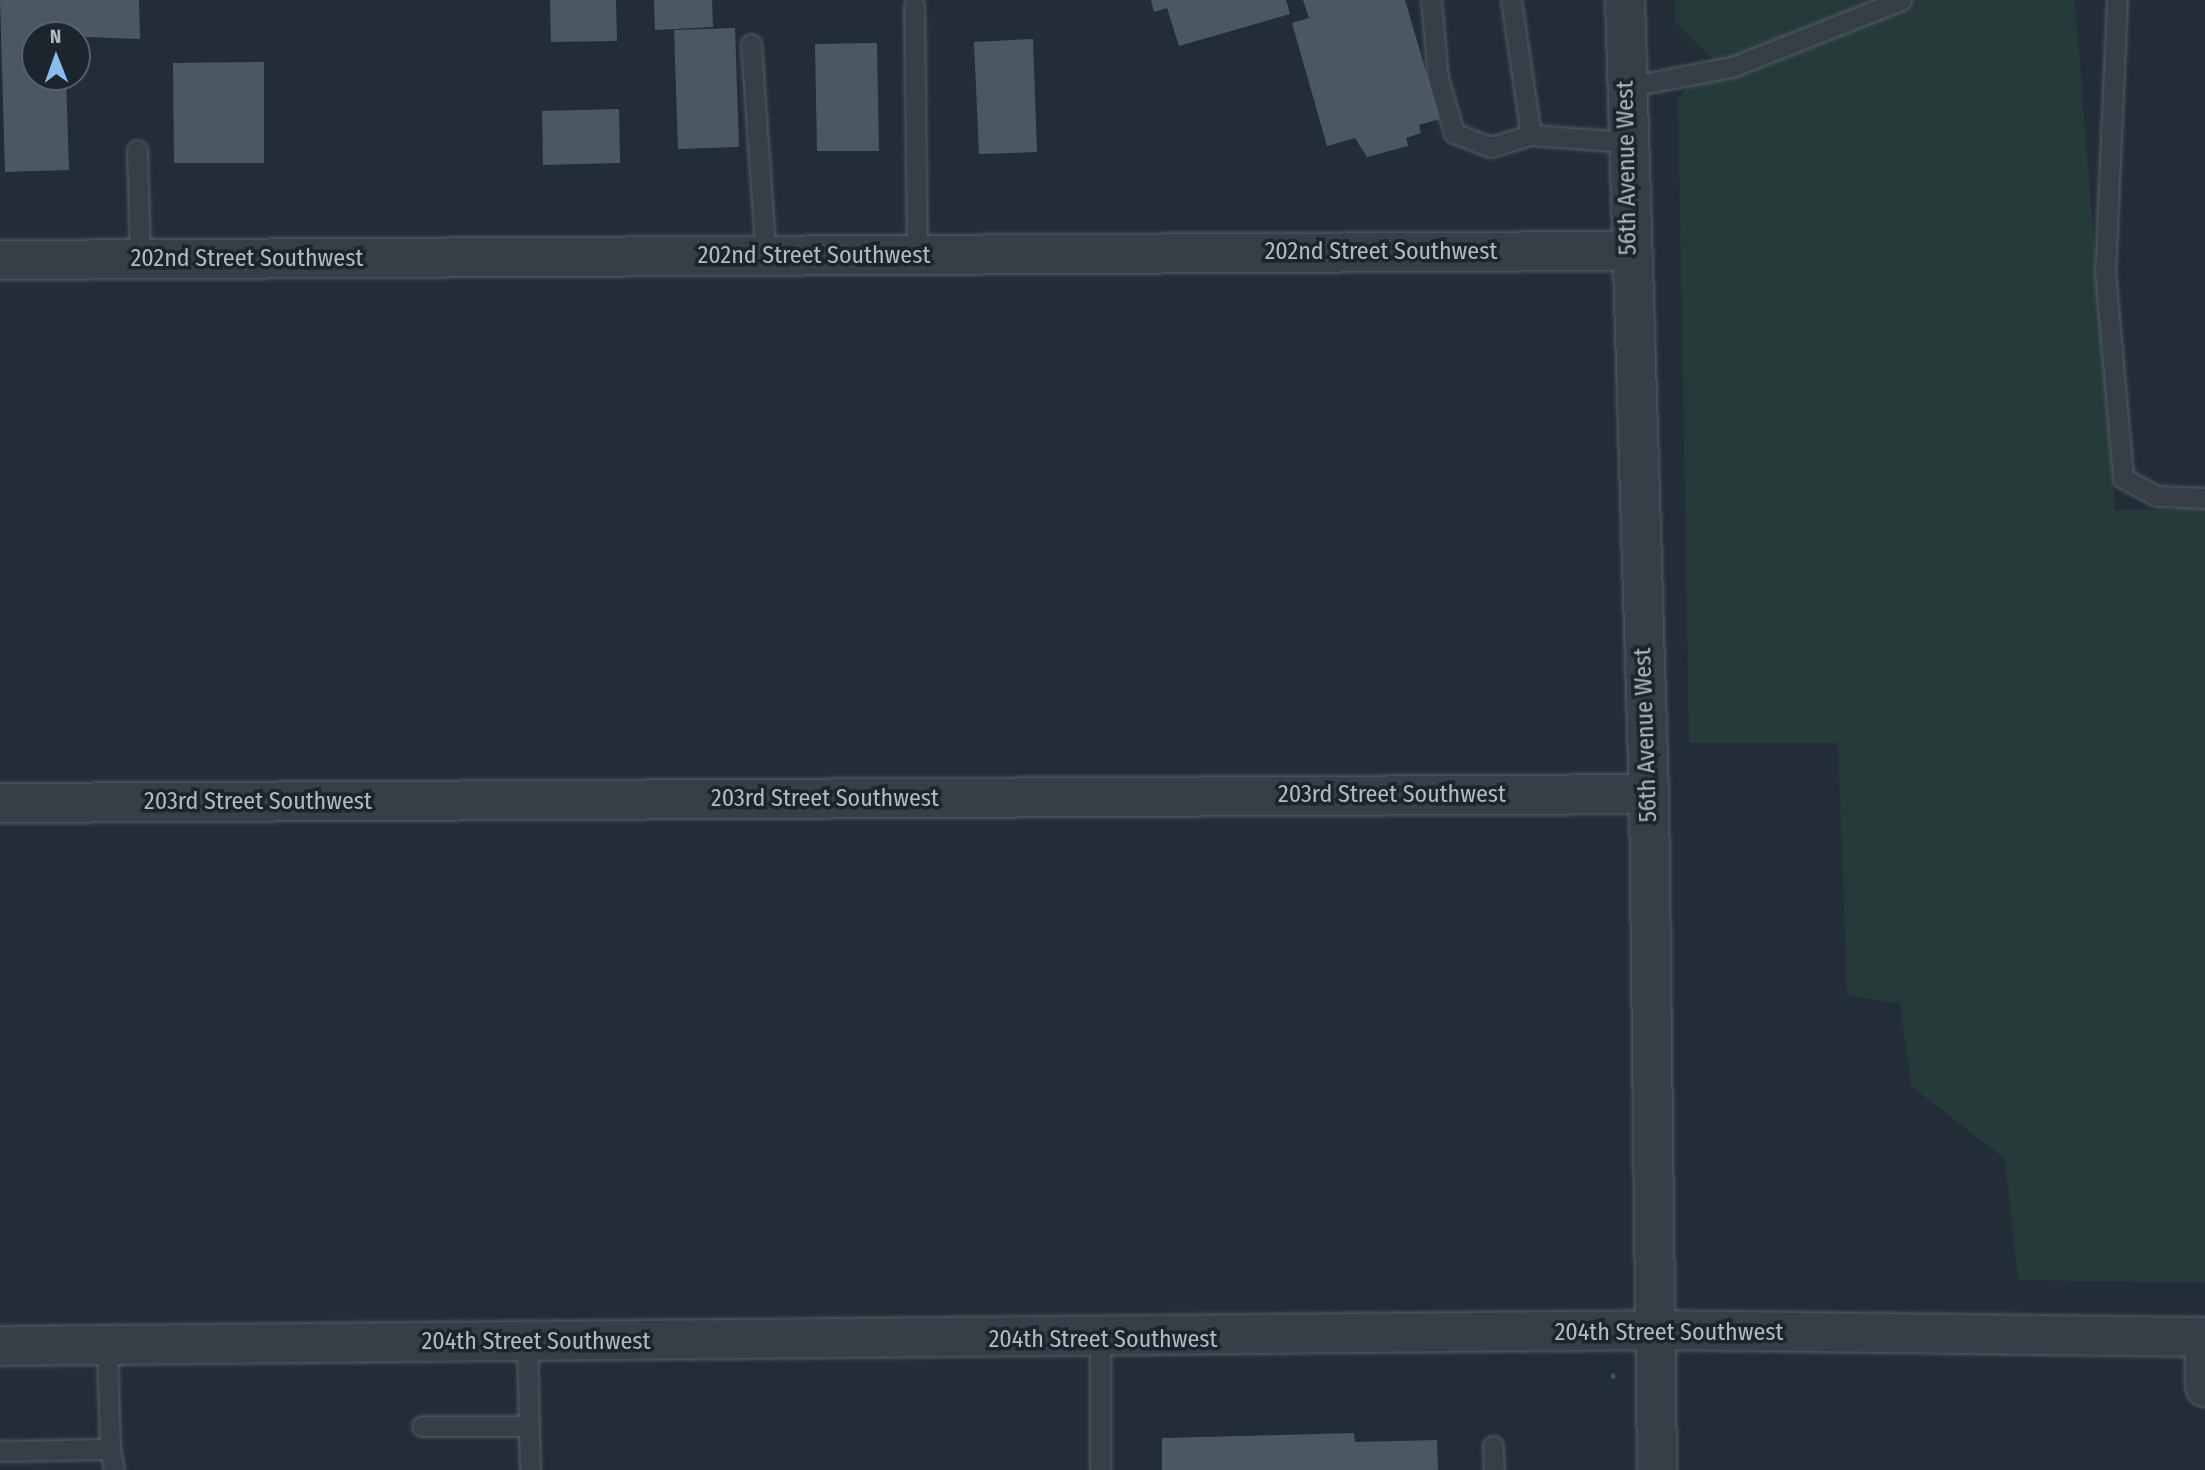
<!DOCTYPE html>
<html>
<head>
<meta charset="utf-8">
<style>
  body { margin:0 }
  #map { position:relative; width:2205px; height:1470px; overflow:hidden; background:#232d37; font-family:"Fira Sans Condensed",sans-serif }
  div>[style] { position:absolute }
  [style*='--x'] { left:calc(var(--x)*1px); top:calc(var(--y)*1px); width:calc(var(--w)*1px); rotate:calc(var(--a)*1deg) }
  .green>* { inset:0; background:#263a39 }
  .building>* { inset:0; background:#4b5863 }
  .path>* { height:4.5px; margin-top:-2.25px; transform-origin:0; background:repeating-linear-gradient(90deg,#445758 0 5px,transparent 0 10px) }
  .roads { filter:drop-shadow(0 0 2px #545d66) drop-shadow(0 0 2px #545d66) }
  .service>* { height:19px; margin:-9.5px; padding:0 9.5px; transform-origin:9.5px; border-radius:9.5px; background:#363f48 }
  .minor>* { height:38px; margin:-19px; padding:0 19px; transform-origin:19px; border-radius:19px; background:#363f48 }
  span { translate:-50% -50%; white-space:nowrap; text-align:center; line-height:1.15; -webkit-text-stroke:7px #1c242d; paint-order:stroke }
  .street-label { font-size:24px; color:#b1bac4 }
  .north { position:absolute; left:21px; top:21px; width:70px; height:70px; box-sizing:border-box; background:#1c242d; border:2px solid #586069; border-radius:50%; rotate:359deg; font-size:19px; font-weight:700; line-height:28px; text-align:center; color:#b1bac4 }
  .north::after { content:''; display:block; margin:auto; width:24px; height:32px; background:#8bbaef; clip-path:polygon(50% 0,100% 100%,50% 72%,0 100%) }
</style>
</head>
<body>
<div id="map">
  <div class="green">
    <i style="clip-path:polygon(1675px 0,2075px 0,2115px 510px,2205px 509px,2205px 1283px,2018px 1280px,2005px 1159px,1911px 1086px,1900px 1003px,1847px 996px,1838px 743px,1689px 743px,1678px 98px,1715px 62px,1675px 22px)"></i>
  </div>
  <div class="building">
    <i style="clip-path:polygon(0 0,139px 0,140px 39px,35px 35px,35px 77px,66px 77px,69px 170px,5px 172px)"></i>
    <i style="clip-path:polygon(550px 0,616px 0,617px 41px,551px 42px)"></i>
    <i style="clip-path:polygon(654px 0,712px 0,713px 27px,655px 30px)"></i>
    <i style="clip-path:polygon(1151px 0,1286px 0,1290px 14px,1179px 46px,1167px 8px,1154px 12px)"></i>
    <i style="clip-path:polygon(1303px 0,1405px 0,1440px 119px,1419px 125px,1421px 133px,1406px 138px,1408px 146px,1367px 157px,1355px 138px,1327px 146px,1292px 23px,1309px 18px)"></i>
    <i style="clip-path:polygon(735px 28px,739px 147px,678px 149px,674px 30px)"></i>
    <i style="clip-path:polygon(1033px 39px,1037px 152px,979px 154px,974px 42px)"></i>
    <i style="clip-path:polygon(877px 43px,879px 151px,817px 151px,815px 44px)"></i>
    <i style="clip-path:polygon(264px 62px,264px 163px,174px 163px,173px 63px)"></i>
    <i style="clip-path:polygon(619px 109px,620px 163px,543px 165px,542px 111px)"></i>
    <i style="clip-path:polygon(1354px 1433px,1355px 1442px,1437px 1440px,1438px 1470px,1162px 1470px,1162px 1438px)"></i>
  </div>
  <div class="path">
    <i style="--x:1611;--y:1376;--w:4;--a:-14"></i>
  </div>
  <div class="roads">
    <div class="service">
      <i style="--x:1431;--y:0;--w:78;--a:84.9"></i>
      <i style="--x:1438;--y:78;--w:57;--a:73.8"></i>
      <i style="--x:1454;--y:133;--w:39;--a:21"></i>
      <i style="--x:1490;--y:147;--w:43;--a:-16.3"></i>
      <i style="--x:1531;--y:135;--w:96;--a:4.2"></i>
      <i style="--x:1511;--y:0;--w:136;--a:81.6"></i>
      <i style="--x:2117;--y:0;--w:271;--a:92.5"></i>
      <i style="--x:2105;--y:271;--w:208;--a:85"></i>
      <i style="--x:2123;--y:478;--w:38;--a:28"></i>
      <i style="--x:2157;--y:496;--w:48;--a:2.4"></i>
      <i style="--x:914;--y:5;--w:250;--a:89.3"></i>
      <i style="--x:751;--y:44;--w:213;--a:86"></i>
      <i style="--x:1626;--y:87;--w:108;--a:-10.7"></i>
      <i style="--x:1732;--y:67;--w:182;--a:-21.6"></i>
      <i style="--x:137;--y:150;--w:109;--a:88.4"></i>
      <i style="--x:527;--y:1342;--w:128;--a:88.7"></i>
      <i style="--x:422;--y:1426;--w:107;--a:0"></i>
      <i style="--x:1493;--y:1446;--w:24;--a:88"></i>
      <i style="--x:110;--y:1449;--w:21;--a:79"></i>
      <i style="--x:0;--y:1451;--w:110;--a:-1"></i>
      <i style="--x:110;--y:1449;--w:104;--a:-91.7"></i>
      <i style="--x:1100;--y:1470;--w:130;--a:-90"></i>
    </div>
    <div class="minor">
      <i style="--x:1625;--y:0;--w:794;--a:88.27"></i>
      <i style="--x:1649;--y:794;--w:676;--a:89.32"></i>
      <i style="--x:0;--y:260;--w:1629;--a:-0.32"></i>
      <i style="--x:0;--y:803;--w:1649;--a:-0.31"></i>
      <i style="--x:2205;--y:1337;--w:50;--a:90"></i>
      <i style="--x:0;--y:1346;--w:1653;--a:-0.55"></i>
      <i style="--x:1653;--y:1330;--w:552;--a:0.73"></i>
    </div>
  </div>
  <div class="street-label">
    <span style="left:1627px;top:168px;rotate:-91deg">56th Avenue West</span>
    <span style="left:1381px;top:252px">202nd Street Southwest</span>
    <span style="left:814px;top:256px">202nd Street Southwest</span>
    <span style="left:247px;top:259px">202nd Street Southwest</span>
    <span style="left:1646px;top:735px;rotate:-92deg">56th Avenue West</span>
    <span style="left:1392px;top:795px">203rd Street Southwest</span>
    <span style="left:825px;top:799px">203rd Street Southwest</span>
    <span style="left:258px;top:802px">203rd Street Southwest</span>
    <span style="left:1669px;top:1333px">204th Street Southwest</span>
    <span style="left:1103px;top:1340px">204th Street Southwest</span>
    <span style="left:536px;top:1342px">204th Street Southwest</span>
  </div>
  <div class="north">N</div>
</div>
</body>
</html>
